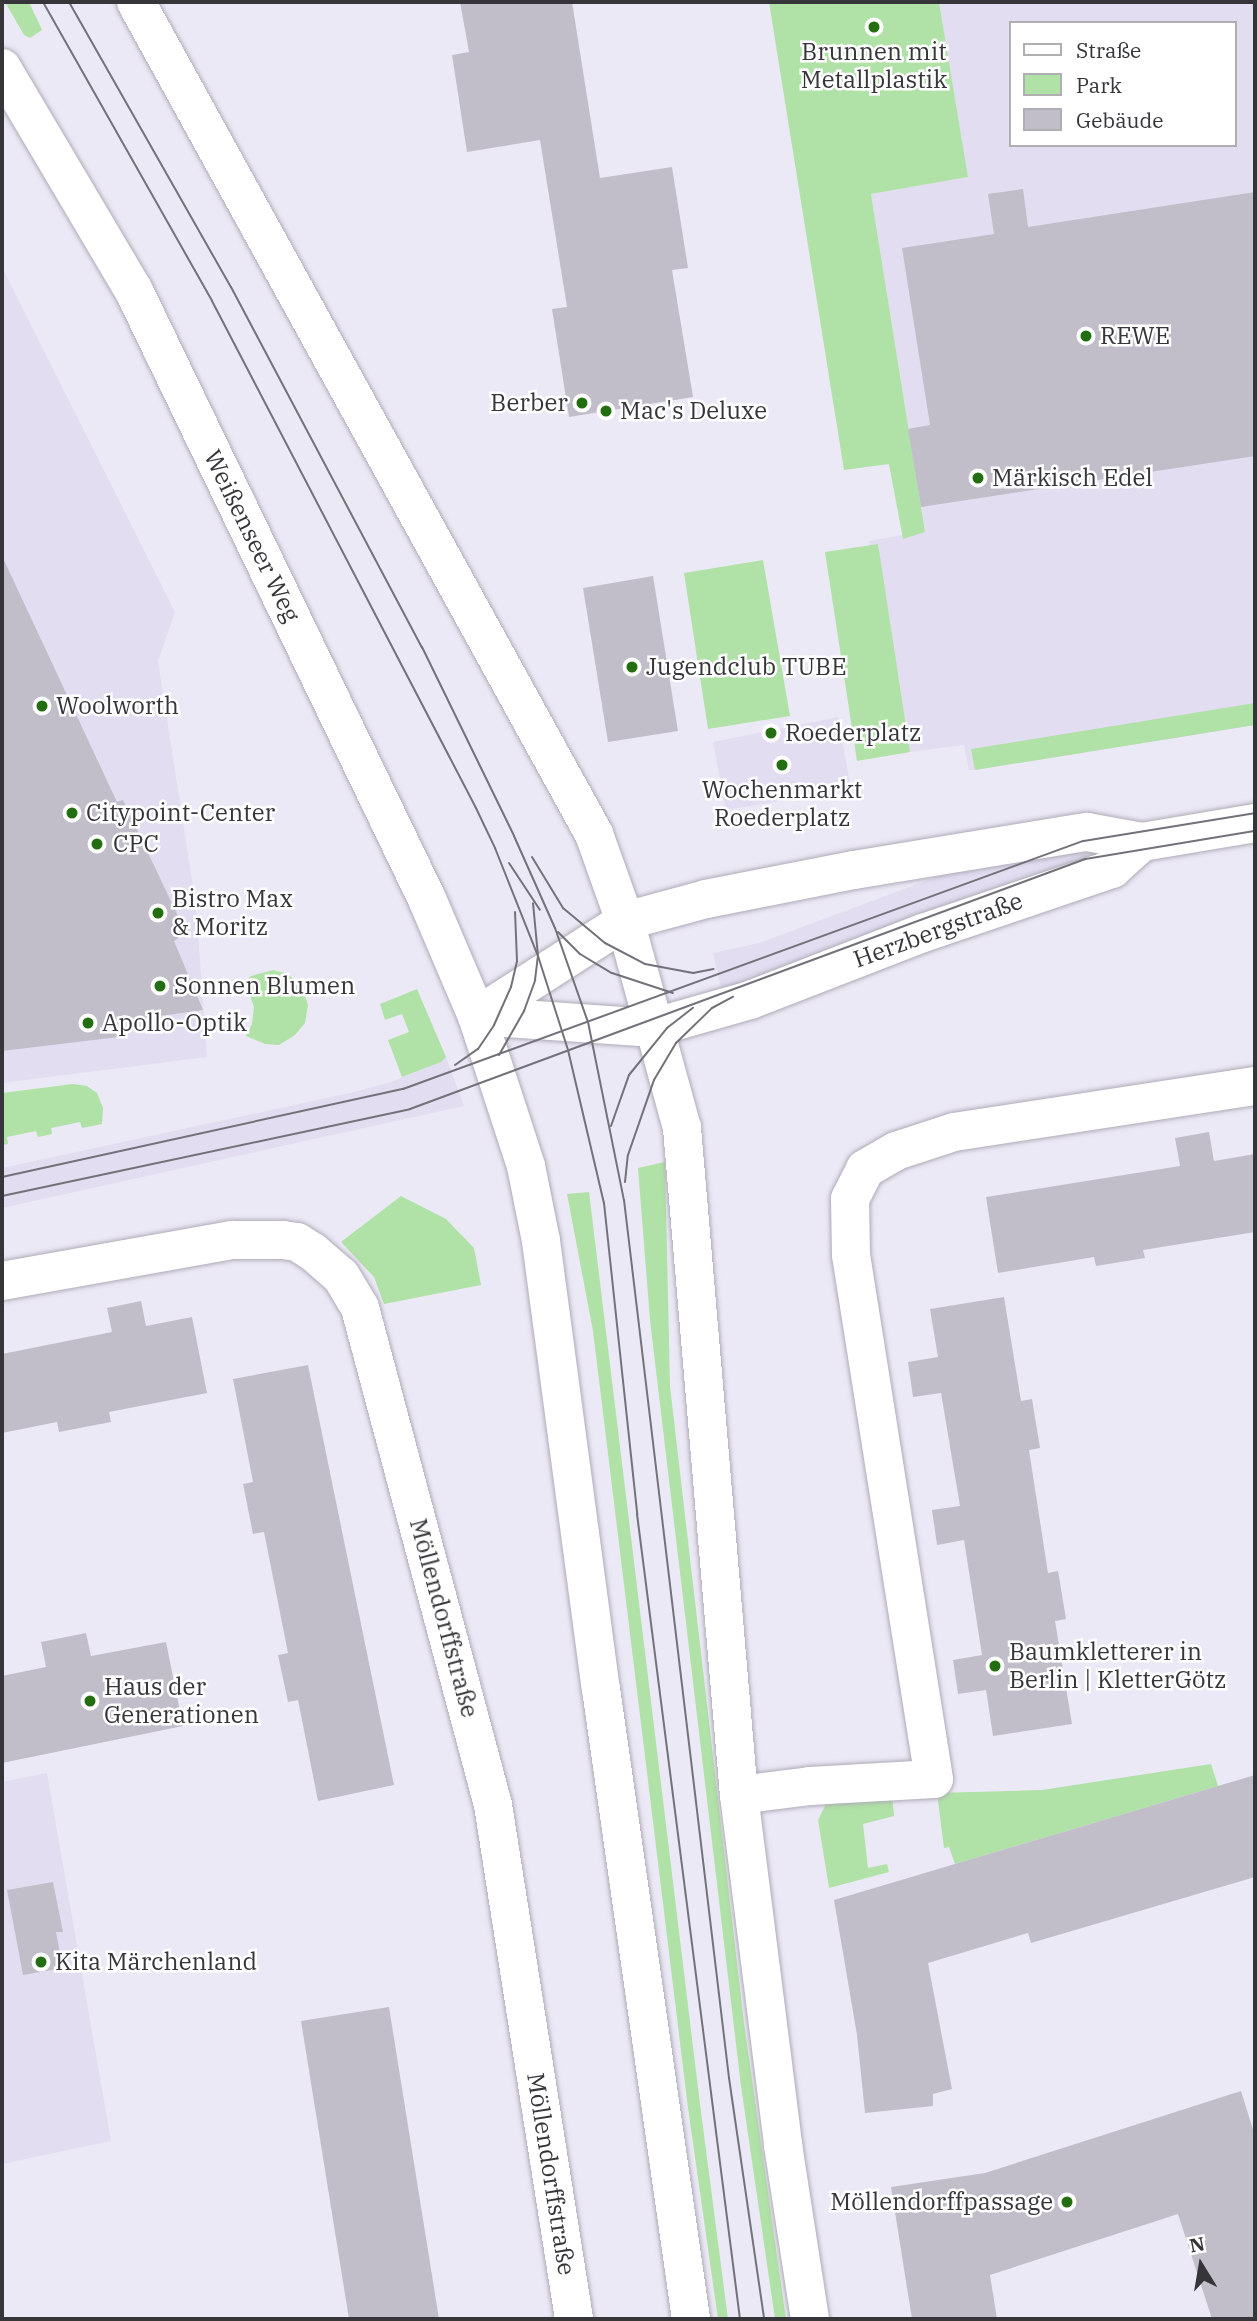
<!DOCTYPE html>
<html>
<head>
<meta charset="utf-8">
<style>
  body { margin:0 }
  #map { position:relative; width:1257px; height:2321px; overflow:hidden; background:#ece9f6; font-family:"IBM Plex Serif",serif }
  div>[style] { position:absolute }
  [style*='--x'] { left:calc(var(--x)*1px); top:calc(var(--y)*1px); width:calc(var(--w)*1px); rotate:calc(var(--a)*1deg) }
  .built>* { inset:0; background:#e2ddf1 }
  .green>* { inset:0; background:#b0e1a6 }
  .building>* { inset:0; background:#c1beca }
  .roads { filter:drop-shadow(0 0 2px #aeabb7) drop-shadow(0 0 2px #aeabb7) }
  .minor>* { height:38px; margin:-19px; padding:0 19px; transform-origin:19px; border-radius:19px; background:#fff }
  .tertiary>* { height:38px; margin:-19px; padding:0 19px; transform-origin:19px; border-radius:19px; background:#fff }
  .secondary>* { height:38px; margin:-19px; padding:0 19px; transform-origin:19px; border-radius:19px; background:#fff }
  .tram>* { height:2px; margin:-1px; padding:0 1px; transform-origin:1px; border-radius:1px; background:#737179 }
  .dots>* { width:19px; height:19px; translate:-50% -50%; box-sizing:border-box; border:4px solid #fff; border-radius:50% }
  span { translate:-50% -50%; white-space:nowrap; text-align:center; line-height:1.15; -webkit-text-stroke:5px #fff; paint-order:stroke }
  .poi-label { font-size:24px; color:#36353a }
  .left { translate:0 -50%; text-align:left }
  .right { translate:-100% -50%; text-align:right }
  .street-label { font-size:24px; color:#36353a }
  .frame { position:absolute; inset:0; border:4px solid #36353a; pointer-events:none }
  .legend { position:absolute; left:1009px; top:21px; width:228px; height:126px; box-sizing:border-box; background:#fff; border:2px solid #afaeb0; margin:0; padding:9px 12px; list-style:none; font-size:21px; color:#36353a }
  .legend li { display:flex; align-items:center; gap:14px; height:35px }
  .legend b { width:35px; border:2px solid #afaeb0 }
  .north { position:absolute; left:1166px; top:2230px; width:70px; height:70px; -webkit-text-stroke:5px #fff; paint-order:stroke; rotate:349deg; font-size:19px; font-weight:700; line-height:28px; text-align:center; color:#36353a }
  .north::after { content:''; display:block; margin:auto; width:24px; height:32px; background:#36353a; clip-path:polygon(50% 0,100% 100%,50% 72%,0 100%) }
</style>
</head>
<body>
<div id="map">
  <div class="built">
    <i style="clip-path:polygon(evenodd,939px 2px,1255px 2px,1255px 725px,975px 770px,969px 770px,964px 745px,910px 752px,897px 668px,889px 668px,869px 541px,925px 531px,871px 194px,968px 177px,939px 2px,1010px 23px,1234px 23px,1234px 145px,1010px 145px,1010px 23px)"></i>
    <i style="clip-path:polygon(2px 267px,175px 612px,158px 661px,196px 906px,207px 1057px,2px 1083px)"></i>
    <i style="clip-path:polygon(838px 717px,851px 789px,726px 810px,713px 742px)"></i>
    <i style="clip-path:polygon(1084px 848px,1088px 864px,775px 982px,721px 988px,713px 953px,759px 943px,952px 871px)"></i>
    <i style="clip-path:polygon(446px 1057px,464px 1106px,2px 1208px,2px 1168px,350px 1093px,391px 1082px,441px 1062px)"></i>
    <i style="clip-path:polygon(47px 1773px,111px 2141px,2px 2164px,2px 1782px)"></i>
  </div>
  <div class="green">
    <i style="clip-path:polygon(5px 2px,29px 2px,42px 30px,30px 38px,24px 35px)"></i>
    <i style="clip-path:polygon(769px 2px,939px 2px,968px 177px,871px 194px,925px 532px,903px 539px,889px 464px,844px 470px)"></i>
    <i style="clip-path:polygon(878px 544px,910px 752px,857px 761px,825px 552px)"></i>
    <i style="clip-path:polygon(763px 560px,790px 716px,708px 729px,684px 573px)"></i>
    <i style="clip-path:polygon(1255px 703px,1255px 725px,975px 770px,971px 749px)"></i>
    <i style="clip-path:polygon(273px 970px,288px 974px,302px 987px,308px 1005px,305px 1023px,295px 1035px,279px 1045px,265px 1044px,246px 1036px,252px 1024px,254px 1007px,245px 982px,251px 976px)"></i>
    <i style="clip-path:polygon(417px 989px,446px 1057px,441px 1062px,402px 1077px,388px 1040px,409px 1032px,402px 1014px,385px 1020px,380px 1004px)"></i>
    <i style="clip-path:polygon(73px 1084px,87px 1086px,97px 1093px,103px 1108px,102px 1124px,82px 1128px,80px 1122px,51px 1128px,52px 1134px,38px 1137px,36px 1131px,7px 1137px,8px 1144px,2px 1145px,2px 1093px)"></i>
    <i style="clip-path:polygon(665px 1162px,670px 1386px,744px 2023px,786px 2319px,775px 2319px,741px 2086px,650px 1320px,638px 1168px)"></i>
    <i style="clip-path:polygon(589px 1192px,700px 2104px,728px 2319px,718px 2319px,688px 2108px,593px 1331px,567px 1194px)"></i>
    <i style="clip-path:polygon(401px 1196px,446px 1219px,474px 1248px,481px 1285px,384px 1304px,374px 1277px,341px 1242px)"></i>
    <i style="clip-path:polygon(1211px 1764px,1218px 1786px,955px 1864px,949px 1847px,944px 1848px,937px 1793px,1042px 1790px)"></i>
    <i style="clip-path:polygon(892px 1794px,894px 1816px,863px 1824px,868px 1868px,887px 1864px,889px 1872px,829px 1888px,818px 1820px,828px 1800px)"></i>
  </div>
  <div class="building">
    <i style="clip-path:polygon(460px 2px,572px 2px,600px 178px,672px 167px,688px 268px,672px 270px,693px 397px,569px 417px,552px 309px,567px 307px,540px 140px,467px 152px,452px 55px,469px 52px)"></i>
    <i style="clip-path:polygon(1023px 189px,1028px 227px,1255px 192px,1255px 456px,921px 507px,908px 429px,930px 425px,902px 248px,994px 234px,988px 194px)"></i>
    <i style="clip-path:polygon(2px 556px,117px 802px,123px 800px,186px 933px,174px 941px,203px 1010px,124px 1021px,127px 1036px,2px 1051px)"></i>
    <i style="clip-path:polygon(653px 576px,678px 731px,608px 742px,583px 588px)"></i>
    <i style="clip-path:polygon(1209px 1132px,1214px 1161px,1255px 1154px,1255px 1232px,1143px 1250px,1145px 1258px,1096px 1266px,1094px 1257px,998px 1273px,986px 1197px,1180px 1166px,1175px 1138px)"></i>
    <i style="clip-path:polygon(1004px 1297px,1021px 1401px,1032px 1399px,1040px 1448px,1029px 1450px,1048px 1573px,1058px 1571px,1066px 1619px,1055px 1621px,1072px 1724px,993px 1736px,986px 1690px,958px 1694px,953px 1660px,982px 1655px,964px 1540px,937px 1545px,932px 1510px,960px 1506px,941px 1393px,913px 1397px,908px 1362px,938px 1357px,930px 1309px)"></i>
    <i style="clip-path:polygon(141px 1301px,146px 1326px,192px 1317px,207px 1393px,109px 1412px,111px 1422px,59px 1432px,57px 1422px,2px 1433px,2px 1354px,112px 1332px,107px 1308px)"></i>
    <i style="clip-path:polygon(308px 1365px,394px 1785px,318px 1801px,298px 1700px,288px 1702px,278px 1655px,288px 1653px,264px 1532px,253px 1534px,243px 1484px,253px 1482px,233px 1379px)"></i>
    <i style="clip-path:polygon(86px 1633px,91px 1656px,166px 1642px,183px 1726px,2px 1763px,2px 1676px,46px 1667px,41px 1642px)"></i>
    <i style="clip-path:polygon(1255px 1775px,1255px 1877px,1031px 1943px,1028px 1933px,928px 1963px,952px 2089px,933px 2094px,933px 2106px,865px 2113px,857px 2035px,834px 1900px)"></i>
    <i style="clip-path:polygon(53px 1882px,63px 1932px,56px 1932px,63px 1968px,23px 1975px,7px 1890px)"></i>
    <i style="clip-path:polygon(389px 2007px,439px 2319px,349px 2319px,301px 2021px)"></i>
    <i style="clip-path:polygon(1241px 2091px,1255px 2136px,1255px 2319px,1212px 2319px,1178px 2214px,990px 2275px,997px 2319px,912px 2319px,891px 2187px,985px 2173px)"></i>
  </div>
  <div class="roads">
    <div class="minor">
      <i style="--x:2;--y:1281;--w:235;--a:-10.1"></i>
      <i style="--x:233;--y:1240;--w:50;--a:0"></i>
      <i style="--x:283;--y:1240;--w:14;--a:8"></i>
      <i style="--x:297;--y:1242;--w:19;--a:32"></i>
      <i style="--x:313;--y:1252;--w:37;--a:41"></i>
      <i style="--x:341;--y:1276;--w:37;--a:59"></i>
      <i style="--x:360;--y:1308;--w:514;--a:75.02"></i>
      <i style="--x:493;--y:1805;--w:520;--a:81.04"></i>
      <i style="--x:739;--y:1795;--w:72;--a:-7.2"></i>
      <i style="--x:810;--y:1786;--w:124;--a:-3.2"></i>
      <i style="--x:934;--y:1779;--w:531;--a:-99"></i>
      <i style="--x:851;--y:1255;--w:56;--a:-91"></i>
      <i style="--x:850;--y:1199;--w:34;--a:-63"></i>
      <i style="--x:865;--y:1169;--w:36;--a:-30"></i>
      <i style="--x:896;--y:1151;--w:61;--a:-18.1"></i>
      <i style="--x:954;--y:1132;--w:304;--a:-8.7"></i>
    </div>
    <div class="tertiary">
      <i style="--x:477;--y:1016;--w:176;--a:-32.7"></i>
      <i style="--x:625;--y:921;--w:84;--a:-15.2"></i>
      <i style="--x:706;--y:899;--w:151;--a:-11.1"></i>
      <i style="--x:854;--y:870;--w:236;--a:-9.3"></i>
      <i style="--x:1087;--y:832;--w:56;--a:10.3"></i>
      <i style="--x:1142;--y:842;--w:115;--a:-9.5"></i>
      <i style="--x:477;--y:1016;--w:175;--a:3.9"></i>
      <i style="--x:652;--y:1028;--w:102;--a:-15.9"></i>
      <i style="--x:750;--y:1000;--w:186;--a:-21.2"></i>
      <i style="--x:923;--y:933;--w:200;--a:-18.7"></i>
      <i style="--x:1112;--y:869;--w:40;--a:-42"></i>
    </div>
    <div class="secondary">
      <i style="--x:136;--y:2;--w:950;--a:61.17"></i>
      <i style="--x:594;--y:834;--w:92;--a:70.4"></i>
      <i style="--x:625;--y:921;--w:215;--a:74.6"></i>
      <i style="--x:682;--y:1128;--w:669;--a:85.12"></i>
      <i style="--x:739;--y:1795;--w:353;--a:82.8"></i>
      <i style="--x:783;--y:2145;--w:176;--a:81.2"></i>
      <i style="--x:2;--y:68;--w:259;--a:59.4"></i>
      <i style="--x:134;--y:291;--w:675;--a:64.27"></i>
      <i style="--x:427;--y:899;--w:127;--a:66.9"></i>
      <i style="--x:477;--y:1016;--w:158;--a:71.9"></i>
      <i style="--x:526;--y:1166;--w:76;--a:78.7"></i>
      <i style="--x:541;--y:1241;--w:452;--a:82.4"></i>
      <i style="--x:601;--y:1689;--w:636;--a:81.87"></i>
    </div>
  </div>
  <div class="tram">
    <i style="--x:43;--y:2;--w:343;--a:60.5"></i>
    <i style="--x:212;--y:301;--w:569;--a:62.49"></i>
    <i style="--x:475;--y:806;--w:47;--a:64.5"></i>
    <i style="--x:495;--y:848;--w:116;--a:68.3"></i>
    <i style="--x:538;--y:956;--w:99;--a:72.3"></i>
    <i style="--x:568;--y:1050;--w:157;--a:76.8"></i>
    <i style="--x:604;--y:1203;--w:313;--a:83.9"></i>
    <i style="--x:637;--y:1514;--w:812;--a:82.71"></i>
    <i style="--x:69;--y:2;--w:328;--a:60.4"></i>
    <i style="--x:231;--y:287;--w:408;--a:62.1"></i>
    <i style="--x:422;--y:647;--w:210;--a:64"></i>
    <i style="--x:514;--y:836;--w:101;--a:66"></i>
    <i style="--x:555;--y:928;--w:100;--a:70.7"></i>
    <i style="--x:588;--y:1022;--w:182;--a:78.6"></i>
    <i style="--x:624;--y:1200;--w:884;--a:83.18"></i>
    <i style="--x:729;--y:2078;--w:244;--a:81.7"></i>
    <i style="--x:532;--y:857;--w:60;--a:58.7"></i>
    <i style="--x:563;--y:908;--w:55;--a:39.8"></i>
    <i style="--x:605;--y:943;--w:45;--a:27.7"></i>
    <i style="--x:645;--y:964;--w:49;--a:10.6"></i>
    <i style="--x:693;--y:973;--w:21;--a:-11"></i>
    <i style="--x:509;--y:863;--w:56;--a:56.6"></i>
    <i style="--x:558;--y:932;--w:31;--a:45"></i>
    <i style="--x:580;--y:954;--w:37;--a:31"></i>
    <i style="--x:612;--y:973;--w:64;--a:18.2"></i>
    <i style="--x:499;--y:1055;--w:51;--a:-60.4"></i>
    <i style="--x:524;--y:1011;--w:33;--a:-70"></i>
    <i style="--x:535;--y:980;--w:24;--a:-83"></i>
    <i style="--x:538;--y:956;--w:53;--a:-95.4"></i>
    <i style="--x:455;--y:1065;--w:28;--a:-35"></i>
    <i style="--x:478;--y:1049;--w:29;--a:-56"></i>
    <i style="--x:494;--y:1025;--w:42;--a:-65.9"></i>
    <i style="--x:511;--y:987;--w:27;--a:-77"></i>
    <i style="--x:517;--y:961;--w:49;--a:-92.3"></i>
    <i style="--x:611;--y:1126;--w:54;--a:-70.6"></i>
    <i style="--x:629;--y:1075;--w:60;--a:-51"></i>
    <i style="--x:667;--y:1028;--w:33;--a:-38"></i>
    <i style="--x:2;--y:1177;--w:411;--a:-12.4"></i>
    <i style="--x:403;--y:1089;--w:724;--a:-20.04"></i>
    <i style="--x:1083;--y:841;--w:174;--a:-9.2"></i>
    <i style="--x:625;--y:1182;--w:27;--a:-84"></i>
    <i style="--x:628;--y:1155;--w:79;--a:-70.9"></i>
    <i style="--x:654;--y:1080;--w:43;--a:-59.3"></i>
    <i style="--x:676;--y:1043;--w:50;--a:-44.2"></i>
    <i style="--x:712;--y:1008;--w:24;--a:-28"></i>
    <i style="--x:2;--y:1196;--w:417;--a:-12"></i>
    <i style="--x:410;--y:1109;--w:720;--a:-20.32"></i>
    <i style="--x:1085;--y:859;--w:172;--a:-9.4"></i>
  </div>
  <div class="dots">
    <i style="left:874px;top:27px;background:#226e10"></i>
    <i style="left:1086px;top:336px;background:#226e10"></i>
    <i style="left:582px;top:403px;background:#226e10"></i>
    <i style="left:606px;top:411px;background:#226e10"></i>
    <i style="left:978px;top:478px;background:#226e10"></i>
    <i style="left:632px;top:667px;background:#226e10"></i>
    <i style="left:42px;top:706px;background:#226e10"></i>
    <i style="left:771px;top:733px;background:#226e10"></i>
    <i style="left:782px;top:765px;background:#226e10"></i>
    <i style="left:72px;top:813px;background:#226e10"></i>
    <i style="left:97px;top:844px;background:#226e10"></i>
    <i style="left:158px;top:913px;background:#226e10"></i>
    <i style="left:160px;top:986px;background:#226e10"></i>
    <i style="left:88px;top:1023px;background:#226e10"></i>
    <i style="left:995px;top:1666px;background:#226e10"></i>
    <i style="left:90px;top:1701px;background:#226e10"></i>
    <i style="left:41px;top:1962px;background:#226e10"></i>
    <i style="left:1067px;top:2202px;background:#226e10"></i>
  </div>
  <div class="poi-label">
    <span style="left:874px;top:66px">Brunnen mit<br>Metallplastik</span>
    <span class="left" style="left:1100px;top:336px">REWE</span>
    <span class="right" style="left:568px;top:403px">Berber</span>
    <span class="left" style="left:620px;top:411px">Mac's Deluxe</span>
    <span class="left" style="left:992px;top:478px">Märkisch Edel</span>
    <span class="left" style="left:646px;top:667px">Jugendclub TUBE</span>
    <span class="left" style="left:56px;top:706px">Woolworth</span>
    <span class="left" style="left:785px;top:733px">Roederplatz</span>
    <span style="left:782px;top:804px">Wochenmarkt<br>Roederplatz</span>
    <span class="left" style="left:86px;top:813px">Citypoint-Center</span>
    <span class="left" style="left:113px;top:844px">CPC</span>
    <span class="left" style="left:172px;top:913px">Bistro Max<br>&amp; Moritz</span>
    <span class="left" style="left:174px;top:986px">Sonnen Blumen</span>
    <span class="left" style="left:102px;top:1023px">Apollo-Optik</span>
    <span class="left" style="left:1009px;top:1666px">Baumkletterer in<br>Berlin | KletterGötz</span>
    <span class="left" style="left:104px;top:1701px">Haus der<br>Generationen</span>
    <span class="left" style="left:55px;top:1962px">Kita Märchenland</span>
    <span class="right" style="left:1053px;top:2202px">Möllendorffpassage</span>
  </div>
  <div class="street-label">
    <span style="left:252px;top:536px;rotate:64deg">Weißenseer Weg</span>
    <span style="left:938px;top:930px;rotate:-20deg">Herzbergstraße</span>
    <span style="left:444px;top:1618px;rotate:75deg">Möllendorffstraße</span>
    <span style="left:551px;top:2174px;rotate:81deg">Möllendorffstraße</span>
  </div>
  <div class="frame"></div>
  <ul class="legend">
  <li><b style="height:9px;background:#fff"></b>Straße</li>
  <li><b style="height:19px;background:#b0e1a6"></b>Park</li>
  <li><b style="height:19px;background:#c1beca"></b>Gebäude</li>
  </ul>
  <div class="north">N</div>
</div>
</body>
</html>
